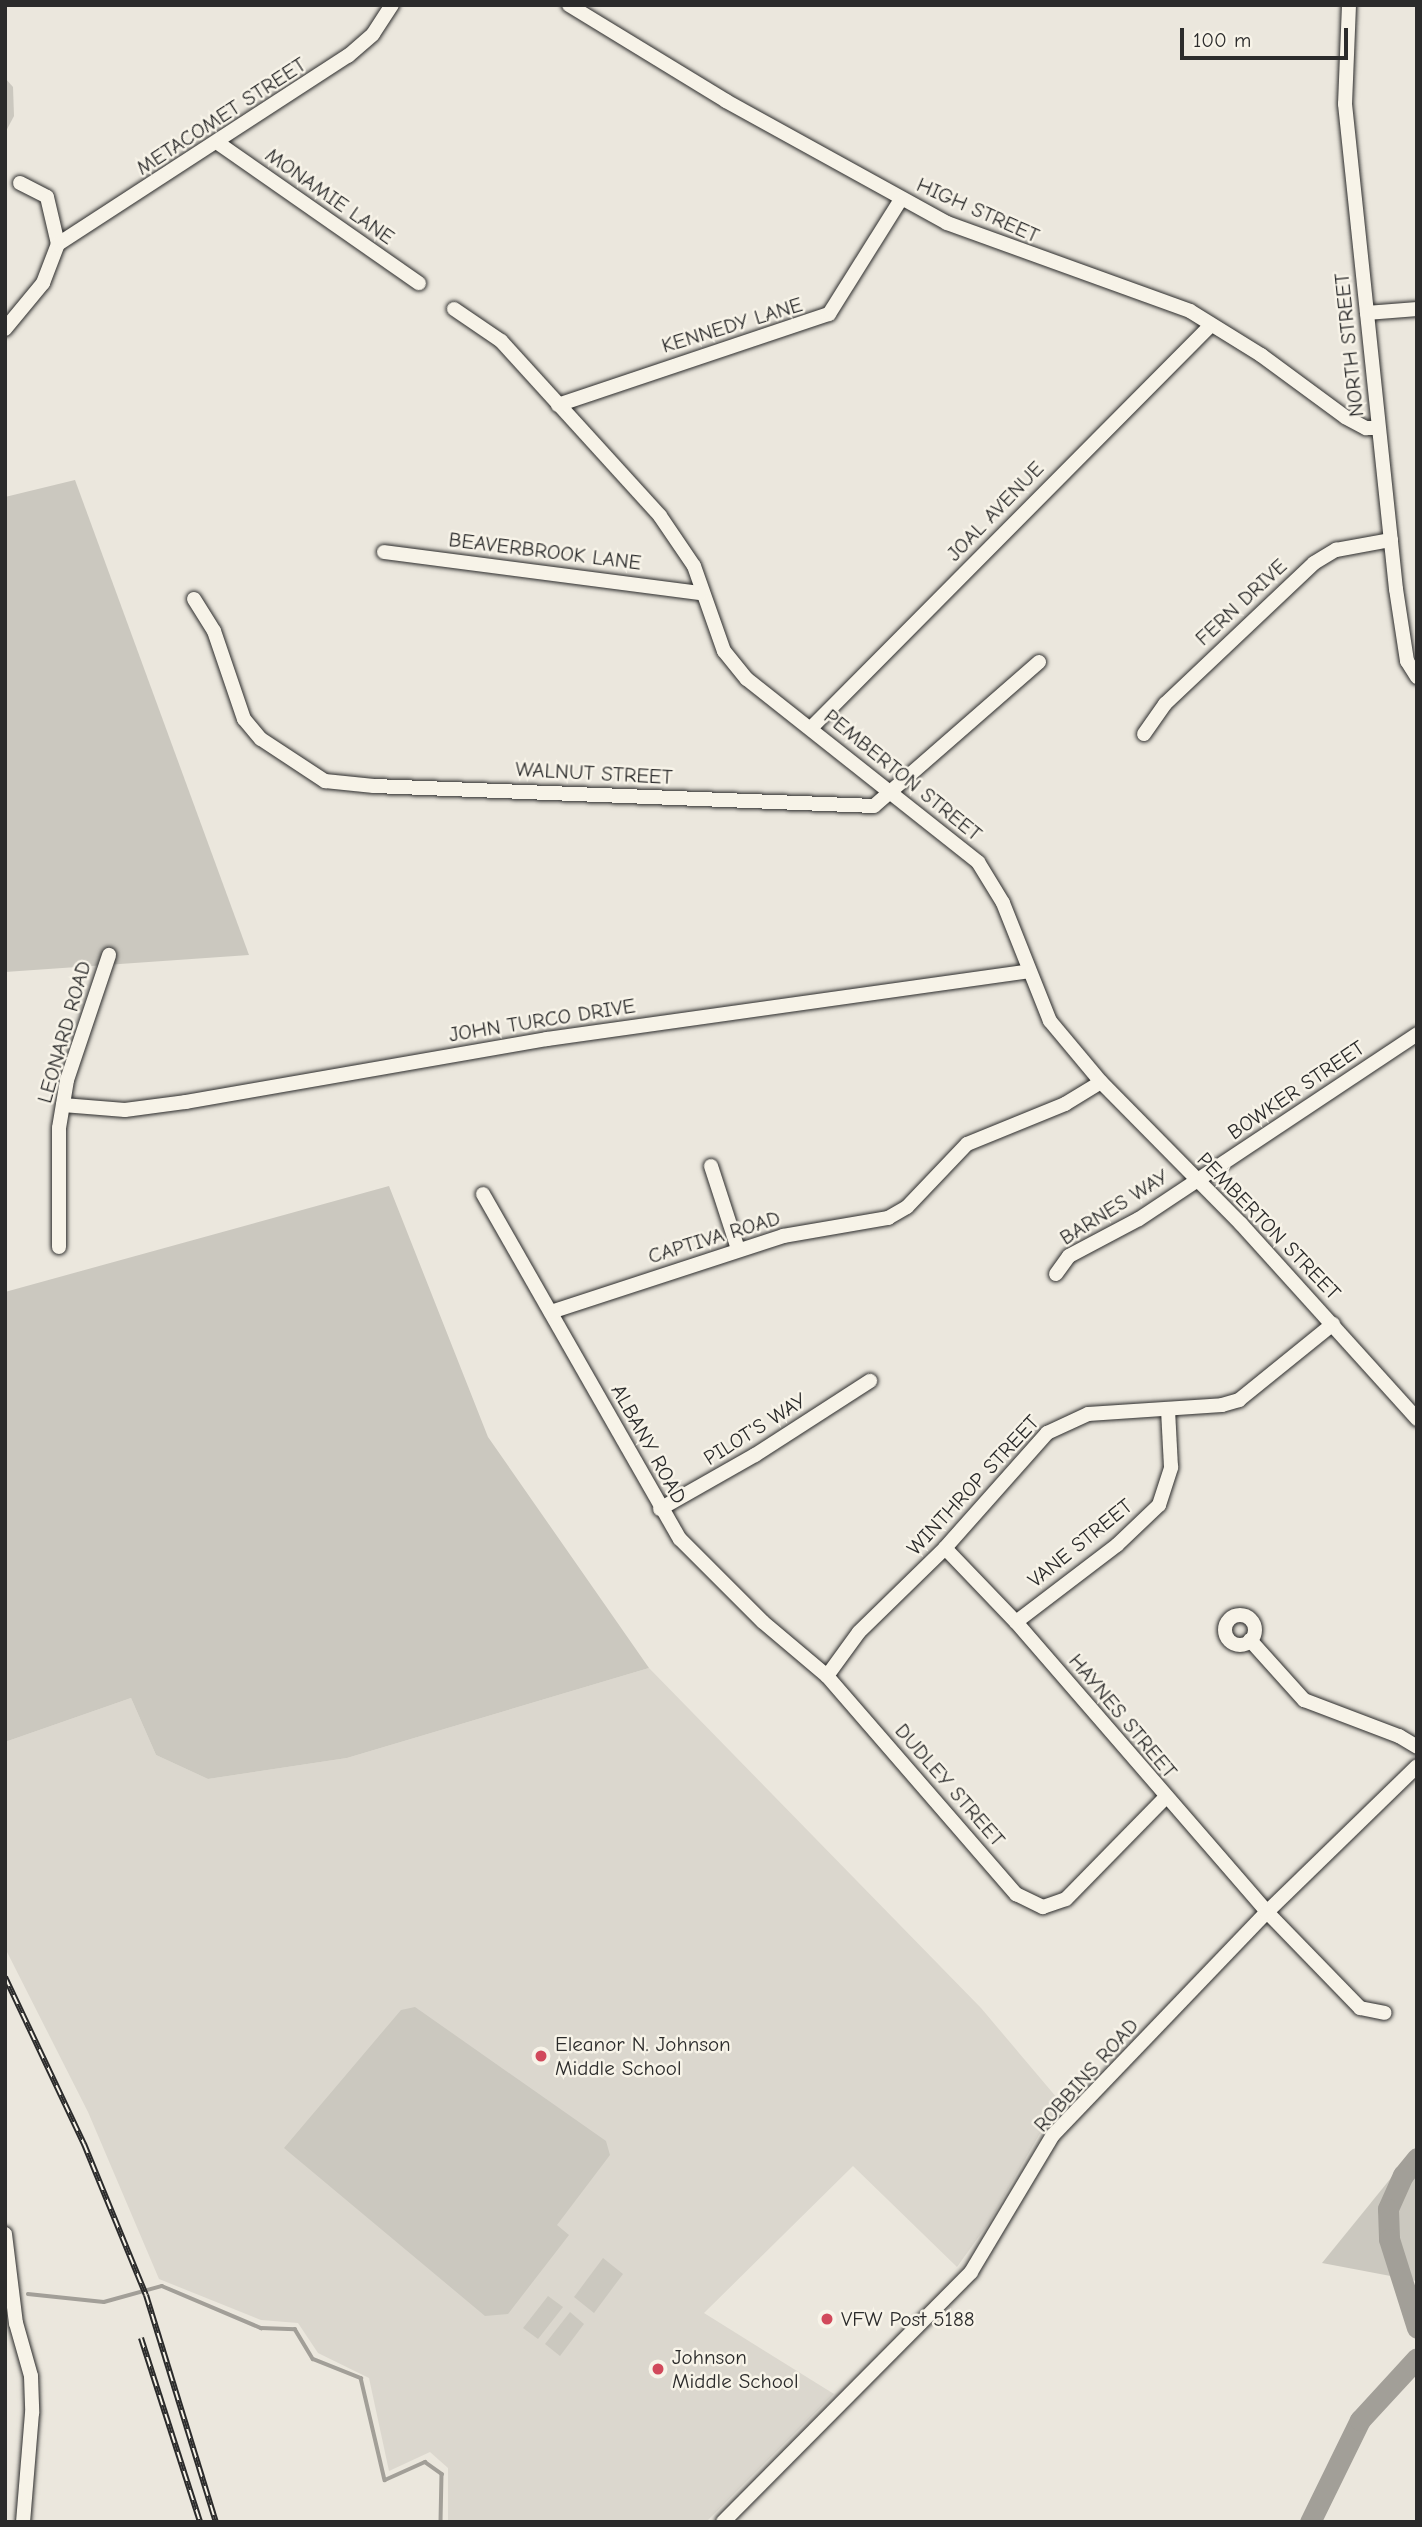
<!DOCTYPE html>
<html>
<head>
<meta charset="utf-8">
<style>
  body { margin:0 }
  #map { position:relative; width:1422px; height:2527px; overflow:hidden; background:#ebe7dd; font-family:"Comic Neue",sans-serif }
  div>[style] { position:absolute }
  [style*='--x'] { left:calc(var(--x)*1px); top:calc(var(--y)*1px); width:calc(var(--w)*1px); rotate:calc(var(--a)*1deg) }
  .built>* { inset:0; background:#dbd7ce }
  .green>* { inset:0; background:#cbc8bf }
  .stream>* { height:3.5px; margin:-1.75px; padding:0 1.75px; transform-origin:1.75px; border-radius:1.75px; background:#a29f98 }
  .river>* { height:21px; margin:-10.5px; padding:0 10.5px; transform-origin:10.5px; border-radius:10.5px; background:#a29f98 }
  .roads { filter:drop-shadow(0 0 2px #2b2b2b) drop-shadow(0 0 2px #2b2b2b) }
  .minor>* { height:14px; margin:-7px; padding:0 7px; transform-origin:7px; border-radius:7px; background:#f7f3e8 }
  .minor>.ring { margin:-7px; padding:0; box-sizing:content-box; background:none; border:14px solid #f7f3e8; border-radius:50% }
  .rail>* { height:6px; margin-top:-3px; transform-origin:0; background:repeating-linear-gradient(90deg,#f7f3e8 0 10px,#2b2b2b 0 20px); box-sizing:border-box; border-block:2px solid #2b2b2b }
  .dots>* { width:19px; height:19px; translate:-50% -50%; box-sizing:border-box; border:4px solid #f7f3e8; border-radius:50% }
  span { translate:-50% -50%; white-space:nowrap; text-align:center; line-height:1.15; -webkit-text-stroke:5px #f7f3e8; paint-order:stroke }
  .street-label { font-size:21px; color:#2b2b2b }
  .poi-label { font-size:21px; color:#2b2b2b }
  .left { translate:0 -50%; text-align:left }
  .frame { position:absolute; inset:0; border:7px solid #2b2b2b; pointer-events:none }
  .scale { position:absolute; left:1180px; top:28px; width:168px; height:32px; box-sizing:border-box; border:4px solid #2b2b2b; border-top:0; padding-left:9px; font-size:21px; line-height:24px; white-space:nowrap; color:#2b2b2b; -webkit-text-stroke:5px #f7f3e8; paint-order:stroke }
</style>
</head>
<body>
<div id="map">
  <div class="built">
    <i style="clip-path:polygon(649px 1668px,981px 2008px,1063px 2105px,1039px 2135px,990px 2221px,957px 2267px,853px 2166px,704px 2313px,834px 2394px,706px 2522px,448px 2522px,448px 2468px,430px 2452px,389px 2471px,369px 2378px,318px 2353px,298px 2323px,261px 2320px,159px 2279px,88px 2112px,5px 1948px,5px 1742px,131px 1698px,156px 1755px,208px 1779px,347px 1758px)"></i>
  </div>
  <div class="green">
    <i style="clip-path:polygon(5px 78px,13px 87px,14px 116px,5px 133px)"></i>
    <i style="clip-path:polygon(75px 480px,249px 955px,5px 972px,5px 497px)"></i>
    <i style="clip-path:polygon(389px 1186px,488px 1437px,649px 1668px,347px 1758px,208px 1779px,156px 1755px,131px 1698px,5px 1742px,5px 1292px)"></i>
    <i style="clip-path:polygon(415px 2007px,606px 2141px,610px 2155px,557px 2225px,569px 2235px,508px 2314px,485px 2316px,284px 2148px,401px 2010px)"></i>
    <i style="clip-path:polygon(1417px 2146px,1417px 2281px,1322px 2263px)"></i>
    <i style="clip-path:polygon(603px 2258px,623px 2274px,594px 2313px,574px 2297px)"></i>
    <i style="clip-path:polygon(548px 2296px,563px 2307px,538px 2339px,523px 2328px)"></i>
    <i style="clip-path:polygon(570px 2312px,584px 2324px,560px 2356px,545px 2344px)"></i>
  </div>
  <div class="stream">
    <i style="--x:28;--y:2294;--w:76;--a:6"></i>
    <i style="--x:104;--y:2302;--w:60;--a:-15.4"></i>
    <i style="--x:162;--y:2286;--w:108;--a:23"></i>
    <i style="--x:261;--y:2328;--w:34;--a:2"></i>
    <i style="--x:295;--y:2329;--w:35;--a:59"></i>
    <i style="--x:313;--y:2359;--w:52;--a:21.6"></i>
    <i style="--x:361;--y:2378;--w:105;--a:76.8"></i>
    <i style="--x:385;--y:2480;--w:44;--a:-24.2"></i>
    <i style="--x:425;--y:2462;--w:21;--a:35"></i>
    <i style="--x:442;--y:2474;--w:48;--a:91.2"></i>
  </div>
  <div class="river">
    <i style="--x:1417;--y:2158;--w:22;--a:129"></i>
    <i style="--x:1403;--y:2175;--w:37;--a:114"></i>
    <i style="--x:1388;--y:2209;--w:30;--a:88"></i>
    <i style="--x:1389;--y:2239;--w:93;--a:72.5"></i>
    <i style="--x:1310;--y:2522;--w:114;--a:-63.9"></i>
    <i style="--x:1360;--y:2420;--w:84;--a:-47.4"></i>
  </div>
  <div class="roads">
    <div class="minor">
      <i style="--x:569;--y:5;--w:184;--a:31.4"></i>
      <i style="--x:726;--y:101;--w:252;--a:28.9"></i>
      <i style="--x:947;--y:223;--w:258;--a:19.9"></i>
      <i style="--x:1190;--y:311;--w:84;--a:31.8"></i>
      <i style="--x:1261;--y:355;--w:104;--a:36.4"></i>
      <i style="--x:1345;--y:417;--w:24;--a:28"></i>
      <i style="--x:1366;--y:428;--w:12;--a:0"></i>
      <i style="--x:1349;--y:5;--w:99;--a:92.3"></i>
      <i style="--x:1345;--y:104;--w:488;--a:84"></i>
      <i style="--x:1396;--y:589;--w:73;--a:81.3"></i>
      <i style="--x:1407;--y:661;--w:19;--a:58"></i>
      <i style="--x:218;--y:143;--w:245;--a:34.9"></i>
      <i style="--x:20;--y:183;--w:30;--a:27"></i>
      <i style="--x:47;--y:197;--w:48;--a:76.8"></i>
      <i style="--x:454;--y:309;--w:57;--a:34.2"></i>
      <i style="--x:501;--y:341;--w:236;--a:47.7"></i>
      <i style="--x:660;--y:516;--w:60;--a:55.8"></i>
      <i style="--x:694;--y:566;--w:90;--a:70.6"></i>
      <i style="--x:724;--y:651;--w:36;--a:51"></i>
      <i style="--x:747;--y:679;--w:295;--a:38.4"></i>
      <i style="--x:978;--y:862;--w:48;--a:58.6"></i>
      <i style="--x:1003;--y:903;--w:127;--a:68.3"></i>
      <i style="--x:1050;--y:1021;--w:80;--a:50.1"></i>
      <i style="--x:1101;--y:1082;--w:199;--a:45.4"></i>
      <i style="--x:1241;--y:1224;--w:263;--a:47.9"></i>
      <i style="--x:1367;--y:313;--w:50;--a:-4.6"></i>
      <i style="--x:5;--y:329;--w:60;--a:-50.4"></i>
      <i style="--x:43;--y:283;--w:42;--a:-69"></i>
      <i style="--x:58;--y:244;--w:346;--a:-33"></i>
      <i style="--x:348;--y:56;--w:33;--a:-41"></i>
      <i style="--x:373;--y:34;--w:35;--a:-57"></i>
      <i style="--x:558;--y:405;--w:286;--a:-18.6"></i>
      <i style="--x:829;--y:314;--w:136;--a:-57.9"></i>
      <i style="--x:384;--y:552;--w:319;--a:7.4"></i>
      <i style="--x:194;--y:599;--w:38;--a:58"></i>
      <i style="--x:214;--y:631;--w:93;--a:71.2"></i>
      <i style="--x:244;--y:719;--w:26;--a:50"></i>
      <i style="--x:261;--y:739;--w:77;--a:33.3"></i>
      <i style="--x:325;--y:781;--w:49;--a:5.8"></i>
      <i style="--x:374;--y:786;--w:500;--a:2.29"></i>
      <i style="--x:874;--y:806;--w:219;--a:-41.1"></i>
      <i style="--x:811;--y:728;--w:568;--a:-45.21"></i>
      <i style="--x:1144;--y:734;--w:37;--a:-55"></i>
      <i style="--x:1165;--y:704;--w:205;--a:-43.4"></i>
      <i style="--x:1314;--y:563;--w:26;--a:-31"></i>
      <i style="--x:1336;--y:550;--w:56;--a:-10.3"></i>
      <i style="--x:63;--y:1105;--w:62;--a:4.6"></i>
      <i style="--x:125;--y:1110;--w:62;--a:-7.5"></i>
      <i style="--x:186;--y:1102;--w:366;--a:-9.9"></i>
      <i style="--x:547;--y:1039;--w:486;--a:-8"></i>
      <i style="--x:711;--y:1166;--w:87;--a:72"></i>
      <i style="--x:483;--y:1194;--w:397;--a:60.3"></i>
      <i style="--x:680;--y:1539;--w:117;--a:45"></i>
      <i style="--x:763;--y:1622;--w:84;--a:40.2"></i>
      <i style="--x:827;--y:1676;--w:289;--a:49.1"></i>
      <i style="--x:1016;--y:1894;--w:30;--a:26"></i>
      <i style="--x:1043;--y:1907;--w:24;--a:-19"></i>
      <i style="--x:1066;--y:1899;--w:141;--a:-45.6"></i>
      <i style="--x:59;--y:1247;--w:119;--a:-90"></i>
      <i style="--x:59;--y:1128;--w:49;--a:-80.5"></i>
      <i style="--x:67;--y:1080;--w:132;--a:-71.4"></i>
      <i style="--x:1056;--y:1274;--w:22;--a:-54"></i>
      <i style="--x:1069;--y:1256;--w:79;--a:-27.9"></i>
      <i style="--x:1139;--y:1219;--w:334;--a:-33.6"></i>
      <i style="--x:551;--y:1312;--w:244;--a:-18.1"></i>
      <i style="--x:783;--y:1236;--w:107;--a:-9.7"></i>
      <i style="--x:888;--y:1218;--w:22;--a:-30"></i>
      <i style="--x:907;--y:1207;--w:87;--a:-46.4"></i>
      <i style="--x:967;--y:1144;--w:106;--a:-22.2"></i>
      <i style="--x:1065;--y:1104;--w:42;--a:-31.4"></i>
      <i style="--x:660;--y:1509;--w:109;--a:-29.6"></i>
      <i style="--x:755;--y:1455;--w:137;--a:-32.8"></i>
      <i style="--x:945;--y:1548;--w:103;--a:46.2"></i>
      <i style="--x:1016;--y:1622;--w:384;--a:49.1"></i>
      <i style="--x:1267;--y:1912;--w:134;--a:45.9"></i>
      <i style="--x:1360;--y:2008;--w:25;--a:11"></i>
      <i class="ring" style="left:1225px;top:1615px;width:16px;height:16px"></i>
      <i style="--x:1016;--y:1622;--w:127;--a:-37.3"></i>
      <i style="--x:1117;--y:1545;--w:58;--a:-43.6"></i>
      <i style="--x:1159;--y:1505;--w:40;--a:-72"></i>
      <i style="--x:1171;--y:1467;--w:57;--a:-93"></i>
      <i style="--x:1250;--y:1640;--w:81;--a:48"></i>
      <i style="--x:1304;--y:1700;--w:102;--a:20.8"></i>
      <i style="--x:1399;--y:1736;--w:21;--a:31"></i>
      <i style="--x:827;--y:1676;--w:54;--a:-54"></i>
      <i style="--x:859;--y:1632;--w:120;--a:-44.3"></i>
      <i style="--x:945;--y:1548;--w:154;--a:-48.4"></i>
      <i style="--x:1047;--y:1433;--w:45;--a:-24.9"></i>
      <i style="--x:1088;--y:1414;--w:134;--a:-3.8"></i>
      <i style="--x:1222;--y:1405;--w:18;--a:-16"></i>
      <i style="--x:1239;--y:1400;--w:121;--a:-39"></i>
      <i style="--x:5;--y:2234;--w:90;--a:83"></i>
      <i style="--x:16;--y:2323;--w:55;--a:74.2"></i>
      <i style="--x:31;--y:2376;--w:37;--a:88"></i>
      <i style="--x:32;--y:2413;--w:109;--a:94.7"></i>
      <i style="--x:723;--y:2522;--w:352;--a:-45.2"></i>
      <i style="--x:971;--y:2272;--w:160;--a:-59.1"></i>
      <i style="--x:1053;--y:2135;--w:309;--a:-46.2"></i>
      <i style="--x:1267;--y:1912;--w:209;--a:-44.2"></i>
    </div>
  </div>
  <div class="rail">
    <i style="--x:5;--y:1977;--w:185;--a:64.7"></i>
    <i style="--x:84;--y:2144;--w:163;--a:67.7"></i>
    <i style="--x:146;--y:2295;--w:238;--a:72.9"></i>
    <i style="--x:141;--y:2338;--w:193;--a:72.2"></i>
  </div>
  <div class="dots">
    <i style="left:541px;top:2056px;background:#d1495b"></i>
    <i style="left:827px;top:2319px;background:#d1495b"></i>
    <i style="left:658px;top:2369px;background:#d1495b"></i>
  </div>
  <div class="street-label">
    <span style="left:221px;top:116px;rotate:-33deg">METACOMET STREET</span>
    <span style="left:330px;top:196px;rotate:35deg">MONAMIE LANE</span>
    <span style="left:978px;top:210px;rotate:24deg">HIGH STREET</span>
    <span style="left:732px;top:325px;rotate:-17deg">KENNEDY LANE</span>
    <span style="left:1349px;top:345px;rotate:-96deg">NORTH STREET</span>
    <span style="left:995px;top:511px;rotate:-46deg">JOAL AVENUE</span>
    <span style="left:545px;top:551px;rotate:7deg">BEAVERBROOK LANE</span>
    <span style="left:1241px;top:602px;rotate:-43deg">FERN DRIVE</span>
    <span style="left:594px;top:773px;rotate:3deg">WALNUT STREET</span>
    <span style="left:903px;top:775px;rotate:39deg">PEMBERTON STREET</span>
    <span style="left:542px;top:1020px;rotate:-9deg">JOHN TURCO DRIVE</span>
    <span style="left:64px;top:1032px;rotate:-74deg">LEONARD ROAD</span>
    <span style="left:1296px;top:1090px;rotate:-34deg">BOWKER STREET</span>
    <span style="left:1114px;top:1207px;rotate:-32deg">BARNES WAY</span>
    <span style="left:1269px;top:1226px;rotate:46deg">PEMBERTON STREET</span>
    <span style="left:714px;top:1237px;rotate:-17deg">CAPTIVA ROAD</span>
    <span style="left:755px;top:1429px;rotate:-32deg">PILOT'S WAY</span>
    <span style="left:649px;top:1444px;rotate:61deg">ALBANY ROAD</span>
    <span style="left:973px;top:1485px;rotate:-47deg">WINTHROP STREET</span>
    <span style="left:1080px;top:1543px;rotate:-39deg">VANE STREET</span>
    <span style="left:1123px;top:1716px;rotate:50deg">HAYNES STREET</span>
    <span style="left:950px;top:1785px;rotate:49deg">DUDLEY STREET</span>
    <span style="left:1086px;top:2075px;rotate:-48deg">ROBBINS ROAD</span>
  </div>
  <div class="poi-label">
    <span class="left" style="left:555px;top:2056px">Eleanor N. Johnson<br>Middle School</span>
    <span class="left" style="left:841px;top:2319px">VFW Post 5188</span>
    <span class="left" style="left:672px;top:2369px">Johnson<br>Middle School</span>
  </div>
  <div class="frame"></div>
  <div class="scale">100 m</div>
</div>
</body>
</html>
